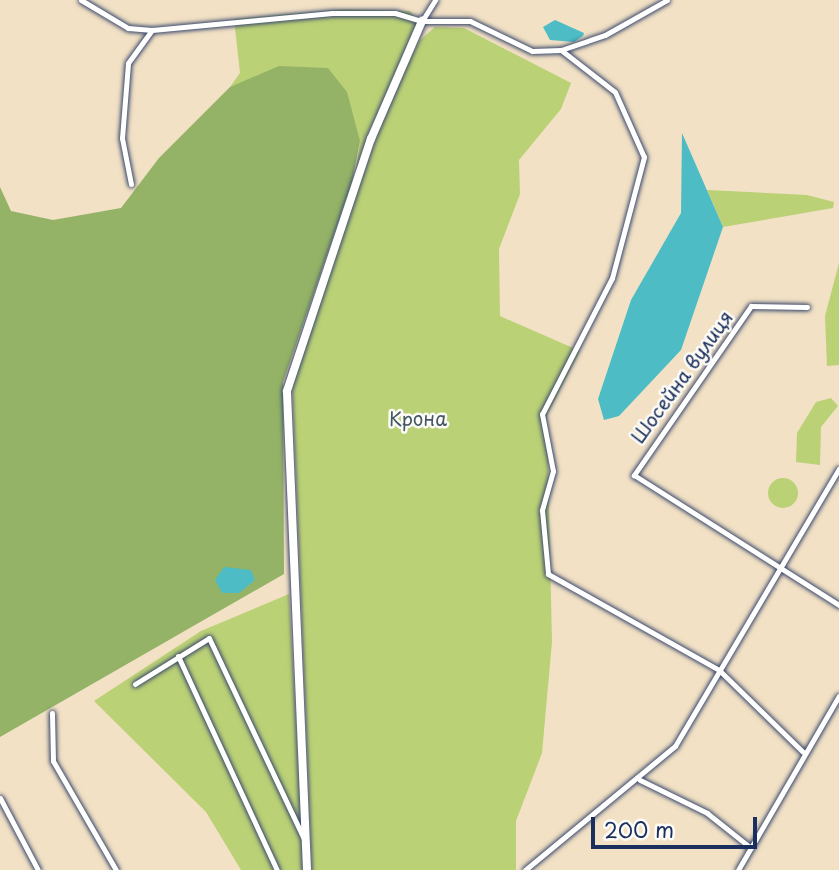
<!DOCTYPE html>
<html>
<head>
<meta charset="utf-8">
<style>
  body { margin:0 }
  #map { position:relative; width:839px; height:870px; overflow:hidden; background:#f2e1c5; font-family:"Playpen Sans",sans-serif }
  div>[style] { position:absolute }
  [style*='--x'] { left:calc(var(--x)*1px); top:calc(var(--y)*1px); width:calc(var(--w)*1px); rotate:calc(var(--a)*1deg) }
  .green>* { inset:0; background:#bbd176 }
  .round { border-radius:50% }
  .forest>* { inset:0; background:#94b367 }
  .water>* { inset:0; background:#4dbcc5 }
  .roads { filter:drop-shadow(0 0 2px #3b4a6d) drop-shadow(0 0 2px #3b4a6d) }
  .street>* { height:5px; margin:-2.5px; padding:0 2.5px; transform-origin:2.5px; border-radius:2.5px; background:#fff }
  .secondary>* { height:8px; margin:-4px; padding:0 4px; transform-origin:4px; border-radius:4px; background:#fff }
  span { translate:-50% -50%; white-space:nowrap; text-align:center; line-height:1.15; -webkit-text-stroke:5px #fdfcf7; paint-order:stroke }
  .street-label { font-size:19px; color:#1b2f5e }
  .park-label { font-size:19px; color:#435864 }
  .scale { position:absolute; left:591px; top:817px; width:166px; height:32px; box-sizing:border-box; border:4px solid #1b2f5e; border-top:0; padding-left:9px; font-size:21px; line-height:24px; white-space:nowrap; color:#1b2f5e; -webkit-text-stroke:5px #fdfcf7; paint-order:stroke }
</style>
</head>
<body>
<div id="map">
  <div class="green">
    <i style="clip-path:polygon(344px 9px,410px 11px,419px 23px,369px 131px,354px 185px,360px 141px,230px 87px,240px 73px,234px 19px)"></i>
    <i style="clip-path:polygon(435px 27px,464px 28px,571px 83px,561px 109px,519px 160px,520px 194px,499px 249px,500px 316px,580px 351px,547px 415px,552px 642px,542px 753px,516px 821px,516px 870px,312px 870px,292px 376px,386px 111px,419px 41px)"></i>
    <i style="clip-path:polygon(707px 190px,807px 195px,834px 202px,833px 208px,723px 227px)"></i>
    <i style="clip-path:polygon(839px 263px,839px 365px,827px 366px,825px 316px)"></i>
    <i style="clip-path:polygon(831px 398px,838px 406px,821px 427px,820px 465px,796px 462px,797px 433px,816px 402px)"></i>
    <i class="round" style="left:768px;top:478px;width:30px;height:30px"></i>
    <i style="clip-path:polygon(289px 594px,304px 870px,241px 870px,206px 812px,94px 701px,201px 631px)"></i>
  </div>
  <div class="forest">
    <i style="clip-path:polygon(279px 66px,328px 68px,347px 92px,360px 141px,352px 182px,283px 382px,284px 574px,0 737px,0 187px,11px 211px,53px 220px,121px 208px,159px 158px,230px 87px)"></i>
  </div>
  <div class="water">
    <i style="clip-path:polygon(555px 20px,584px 33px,583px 36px,574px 42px,550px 40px,543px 27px)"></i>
    <i style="clip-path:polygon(682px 133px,723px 227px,681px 350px,619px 416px,604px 420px,598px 399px,631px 300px,681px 213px)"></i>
    <i style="clip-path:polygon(224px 567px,251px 570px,255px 580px,239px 593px,222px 593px,215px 580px)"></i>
  </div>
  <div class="roads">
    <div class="street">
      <i style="--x:81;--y:0;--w:55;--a:30.8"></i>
      <i style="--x:128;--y:28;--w:24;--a:5"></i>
      <i style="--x:152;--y:30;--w:181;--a:-5.4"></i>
      <i style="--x:332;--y:13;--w:63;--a:0"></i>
      <i style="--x:395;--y:13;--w:28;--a:17"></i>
      <i style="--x:422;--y:21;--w:48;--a:0"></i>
      <i style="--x:470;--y:21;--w:69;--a:25.8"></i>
      <i style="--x:532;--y:51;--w:29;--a:-2"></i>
      <i style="--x:561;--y:50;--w:46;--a:-18.8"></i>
      <i style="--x:605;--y:35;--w:71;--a:-29.4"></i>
      <i style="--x:422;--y:21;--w:25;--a:-58"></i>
      <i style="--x:561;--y:50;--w:68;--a:37.9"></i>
      <i style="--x:615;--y:92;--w:71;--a:66"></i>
      <i style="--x:644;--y:157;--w:125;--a:104.8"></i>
      <i style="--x:612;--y:278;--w:153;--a:117.2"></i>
      <i style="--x:542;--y:414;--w:58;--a:79.1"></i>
      <i style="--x:553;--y:471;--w:41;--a:105.8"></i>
      <i style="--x:542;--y:510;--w:64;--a:84.6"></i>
      <i style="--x:548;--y:574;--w:196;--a:29.3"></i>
      <i style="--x:719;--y:670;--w:117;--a:44.3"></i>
      <i style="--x:131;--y:184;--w:47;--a:-101.1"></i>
      <i style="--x:122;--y:138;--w:75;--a:-85.4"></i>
      <i style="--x:128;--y:63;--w:41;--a:-54"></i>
      <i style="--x:807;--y:307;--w:56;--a:-179"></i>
      <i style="--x:751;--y:306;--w:206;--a:124.7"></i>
      <i style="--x:634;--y:475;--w:243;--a:32.4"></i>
      <i style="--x:178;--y:656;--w:236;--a:65.2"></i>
      <i style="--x:135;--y:684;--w:87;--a:-31.9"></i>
      <i style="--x:209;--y:638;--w:225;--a:64.7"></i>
      <i style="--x:52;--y:713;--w:48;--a:88.8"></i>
      <i style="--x:53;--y:761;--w:126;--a:60"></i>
      <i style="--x:640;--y:780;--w:75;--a:26.2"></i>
      <i style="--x:707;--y:813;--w:56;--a:38.5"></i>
      <i style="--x:0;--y:798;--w:81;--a:62.2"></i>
      <i style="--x:525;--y:870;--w:195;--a:-39.6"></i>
      <i style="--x:675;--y:746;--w:322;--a:-59.4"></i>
      <i style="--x:738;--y:870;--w:201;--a:-59.9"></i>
    </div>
    <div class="secondary">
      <i style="--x:307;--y:870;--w:479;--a:-92.4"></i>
      <i style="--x:287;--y:391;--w:266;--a:-71.6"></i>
      <i style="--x:371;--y:139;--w:129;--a:-66.6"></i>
    </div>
  </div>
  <div class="street-label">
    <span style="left:682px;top:377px;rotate:-54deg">Шосейна вулиця</span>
  </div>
  <div class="park-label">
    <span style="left:418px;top:419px">Крона</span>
  </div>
  <div class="scale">200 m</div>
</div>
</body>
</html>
